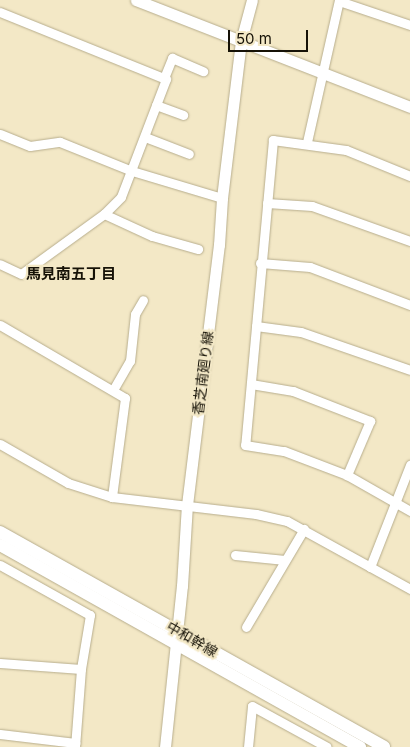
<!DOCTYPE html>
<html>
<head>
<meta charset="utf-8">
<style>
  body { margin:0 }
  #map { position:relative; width:410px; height:747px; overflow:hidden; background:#f3e8c6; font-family:Inter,"Noto Sans JP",sans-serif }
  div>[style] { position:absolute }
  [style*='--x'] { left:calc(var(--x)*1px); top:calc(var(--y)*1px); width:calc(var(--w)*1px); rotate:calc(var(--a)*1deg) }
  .roads { filter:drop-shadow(0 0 1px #b7ad8d) drop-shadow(0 0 1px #b7ad8d) }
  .minor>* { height:9px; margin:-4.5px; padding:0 4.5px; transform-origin:4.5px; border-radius:4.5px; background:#fff }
  .tertiary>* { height:11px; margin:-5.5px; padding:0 5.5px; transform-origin:5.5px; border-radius:5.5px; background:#fff }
  .secondary>* { height:12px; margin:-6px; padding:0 6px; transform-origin:6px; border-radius:6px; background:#fff }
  span { translate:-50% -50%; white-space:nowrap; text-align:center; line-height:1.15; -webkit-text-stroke:4.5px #f3e8c6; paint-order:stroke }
  .street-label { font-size:14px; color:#161207 }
  .neighbourhood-label { font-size:15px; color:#161207; font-weight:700 }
  .scale { position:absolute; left:228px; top:30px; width:80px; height:22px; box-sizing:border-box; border:2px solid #161207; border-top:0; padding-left:6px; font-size:15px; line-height:18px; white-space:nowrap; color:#161207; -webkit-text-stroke:4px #f3e8c6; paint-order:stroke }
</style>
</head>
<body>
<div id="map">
  <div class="roads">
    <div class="minor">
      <i style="--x:339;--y:1;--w:75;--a:18.7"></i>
      <i style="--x:0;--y:12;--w:179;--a:22"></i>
      <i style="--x:166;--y:79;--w:126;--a:110.9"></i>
      <i style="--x:121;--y:197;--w:24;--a:135"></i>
      <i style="--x:104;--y:214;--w:102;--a:144.1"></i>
      <i style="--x:21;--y:274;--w:23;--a:-155"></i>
      <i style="--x:164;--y:78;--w:22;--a:-68"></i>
      <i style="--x:172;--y:58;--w:34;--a:23"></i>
      <i style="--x:156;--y:105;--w:29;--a:20"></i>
      <i style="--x:0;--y:134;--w:32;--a:22"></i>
      <i style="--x:30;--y:146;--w:30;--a:-8"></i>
      <i style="--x:60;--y:142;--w:78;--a:21.9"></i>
      <i style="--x:132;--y:171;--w:94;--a:16.7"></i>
      <i style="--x:145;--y:137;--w:47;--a:21.1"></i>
      <i style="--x:307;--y:142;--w:146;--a:-77.3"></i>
      <i style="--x:410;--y:176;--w:69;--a:-157.9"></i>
      <i style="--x:346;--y:150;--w:74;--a:-172.2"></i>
      <i style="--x:273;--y:140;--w:306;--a:95.2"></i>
      <i style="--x:245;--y:445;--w:39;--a:9"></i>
      <i style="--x:284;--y:451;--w:67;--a:20.9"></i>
      <i style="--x:347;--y:475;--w:73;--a:29.7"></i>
      <i style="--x:267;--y:203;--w:45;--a:3.8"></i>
      <i style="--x:312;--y:206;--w:104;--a:19.7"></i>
      <i style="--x:104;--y:214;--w:53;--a:24.6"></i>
      <i style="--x:152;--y:236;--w:48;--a:15.8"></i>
      <i style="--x:260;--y:263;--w:50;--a:4.6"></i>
      <i style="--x:310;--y:267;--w:107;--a:20.8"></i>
      <i style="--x:0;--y:325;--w:145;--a:30.3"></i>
      <i style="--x:125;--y:398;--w:100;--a:97.5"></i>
      <i style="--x:256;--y:326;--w:45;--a:7.6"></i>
      <i style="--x:301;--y:332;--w:115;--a:19.2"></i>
      <i style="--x:251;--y:384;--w:43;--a:9.5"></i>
      <i style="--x:293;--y:391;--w:83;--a:21.3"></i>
      <i style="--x:370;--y:421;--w:59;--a:113.1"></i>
      <i style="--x:113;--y:390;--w:34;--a:-60"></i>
      <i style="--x:130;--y:361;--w:47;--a:-83.9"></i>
      <i style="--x:135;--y:314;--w:16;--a:-60"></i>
      <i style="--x:0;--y:444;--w:78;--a:29.8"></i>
      <i style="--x:68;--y:483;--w:46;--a:17.7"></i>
      <i style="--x:112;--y:497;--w:145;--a:6.7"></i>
      <i style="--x:256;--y:514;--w:32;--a:13"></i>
      <i style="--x:287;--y:521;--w:141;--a:28.9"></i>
      <i style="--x:235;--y:555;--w:50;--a:5.7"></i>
      <i style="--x:0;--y:565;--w:103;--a:29.1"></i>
      <i style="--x:90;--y:615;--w:55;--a:99.5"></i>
      <i style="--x:81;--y:669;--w:78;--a:94.4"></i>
      <i style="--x:370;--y:567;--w:110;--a:-68.6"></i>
      <i style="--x:246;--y:627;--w:114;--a:-59.4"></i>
      <i style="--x:0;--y:663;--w:81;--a:4.2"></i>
      <i style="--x:0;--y:734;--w:76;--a:6.8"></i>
      <i style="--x:248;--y:747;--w:41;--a:-84.4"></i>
      <i style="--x:252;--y:706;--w:85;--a:28.7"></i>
    </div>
    <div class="tertiary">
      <i style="--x:136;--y:0;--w:294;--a:21.3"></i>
      <i style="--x:165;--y:747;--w:162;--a:-84"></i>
      <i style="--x:182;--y:586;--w:81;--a:-86.5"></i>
      <i style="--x:187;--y:505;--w:262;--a:-83"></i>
      <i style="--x:219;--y:245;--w:47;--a:-86.3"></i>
      <i style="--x:222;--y:198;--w:158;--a:-83.1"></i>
      <i style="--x:241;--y:41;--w:42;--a:-75"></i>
    </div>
    <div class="secondary">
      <i style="--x:0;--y:532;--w:440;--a:29.2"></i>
      <i style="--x:0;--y:545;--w:413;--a:29.3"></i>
    </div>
  </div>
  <div class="street-label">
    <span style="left:203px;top:373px;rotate:-83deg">香芝南廻り線</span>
    <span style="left:192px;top:639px;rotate:30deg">中和幹線</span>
  </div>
  <div class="neighbourhood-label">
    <span style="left:71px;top:274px">馬見南五丁目</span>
  </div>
  <div class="scale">50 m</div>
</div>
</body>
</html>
